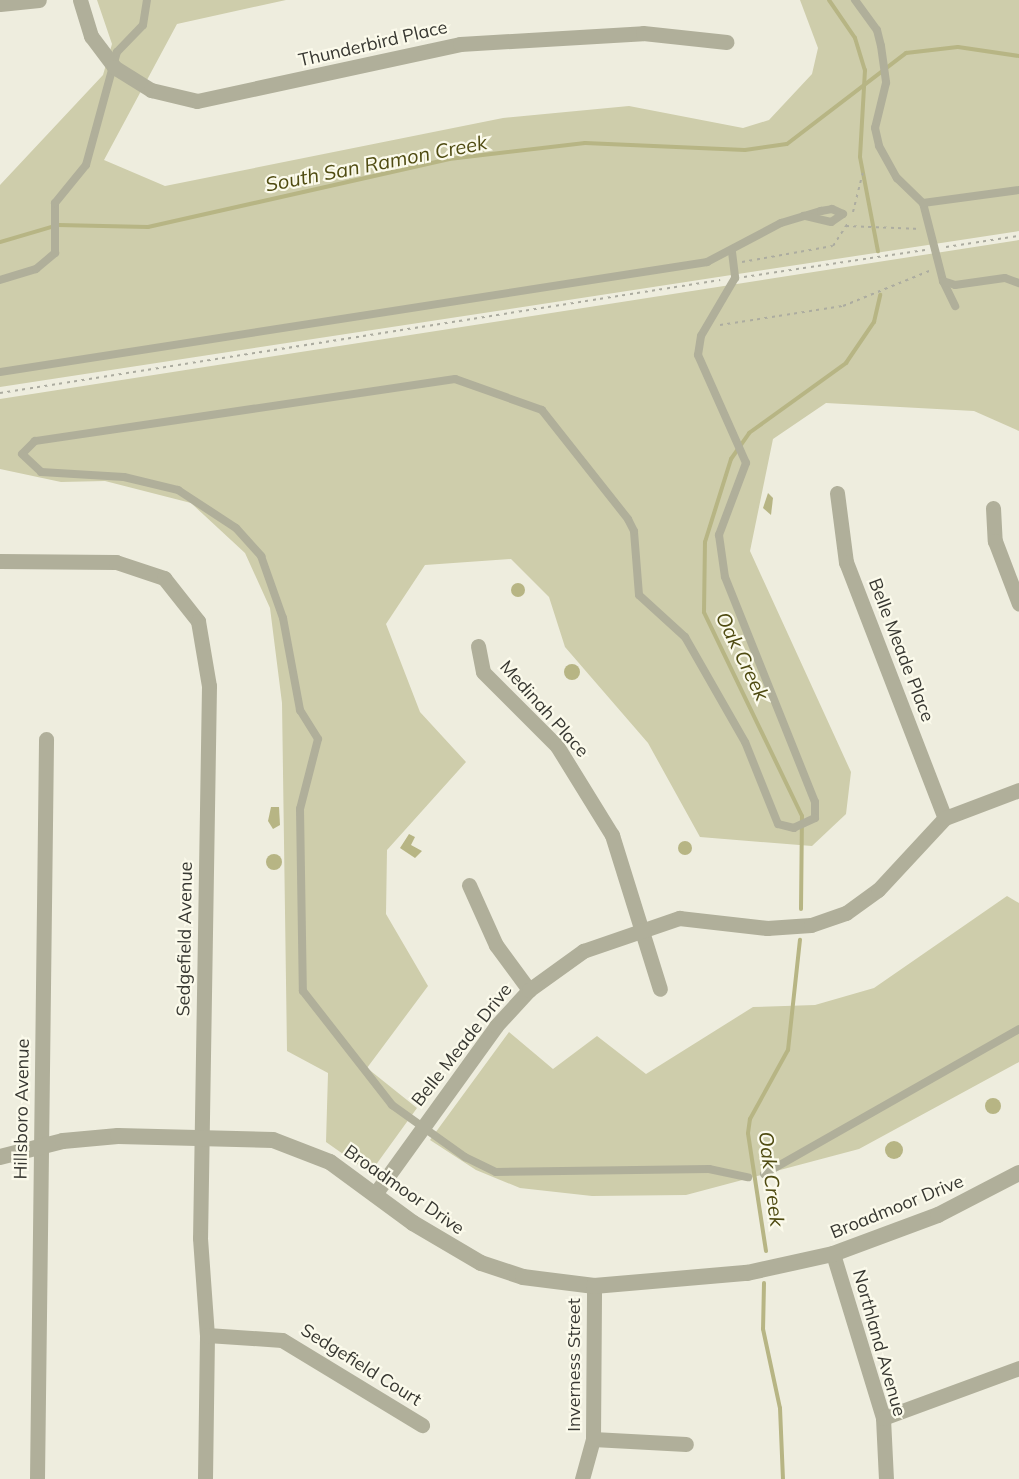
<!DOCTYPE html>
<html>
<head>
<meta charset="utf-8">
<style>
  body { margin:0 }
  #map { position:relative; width:1019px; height:1479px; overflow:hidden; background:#eeedde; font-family:Mulish,sans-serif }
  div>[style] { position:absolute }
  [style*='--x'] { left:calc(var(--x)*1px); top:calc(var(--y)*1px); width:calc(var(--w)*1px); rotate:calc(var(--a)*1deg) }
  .green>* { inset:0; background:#cecdab }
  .water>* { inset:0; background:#b7b584 }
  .round { border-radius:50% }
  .stream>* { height:4px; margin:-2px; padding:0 2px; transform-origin:2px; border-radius:2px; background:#b7b584 }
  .path>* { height:2px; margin-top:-1px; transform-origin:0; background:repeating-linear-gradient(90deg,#acaca0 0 3px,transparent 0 7.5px) }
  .service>* { height:8px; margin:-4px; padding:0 4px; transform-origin:4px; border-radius:4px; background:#b0af9a }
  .minor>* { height:15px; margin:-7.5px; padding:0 7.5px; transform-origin:7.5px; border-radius:7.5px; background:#b0af9a }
  .tertiary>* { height:16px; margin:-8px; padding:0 8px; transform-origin:8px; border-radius:8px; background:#b0af9a }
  span { translate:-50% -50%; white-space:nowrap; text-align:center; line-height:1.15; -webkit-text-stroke:4.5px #fbfaeb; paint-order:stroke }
  .street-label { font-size:18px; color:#373731 }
  .water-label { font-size:20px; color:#4f4b11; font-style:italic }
</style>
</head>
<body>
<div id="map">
  <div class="green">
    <i style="clip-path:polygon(97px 0,286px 0,177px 24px,104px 160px,165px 186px,503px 118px,629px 106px,743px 128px,769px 120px,812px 74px,818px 48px,800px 0,1019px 0,1019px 231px,0 387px,0 185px,103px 75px,112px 44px)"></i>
    <i style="clip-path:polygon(1019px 240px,1019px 431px,974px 411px,826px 403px,773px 439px,750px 551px,851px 772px,846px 814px,812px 846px,700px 837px,648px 743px,565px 647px,549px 597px,511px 559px,425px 565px,386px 624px,420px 712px,466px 762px,387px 850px,386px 914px,428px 986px,367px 1068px,417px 1108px,370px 1173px,326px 1142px,328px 1073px,287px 1051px,282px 703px,270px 608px,245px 553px,191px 503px,105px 481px,61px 482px,0 469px,0 399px)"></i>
    <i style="clip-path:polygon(1007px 896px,1019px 903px,1019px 1062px,859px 1149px,686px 1195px,592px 1196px,520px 1188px,476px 1170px,430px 1140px,509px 1032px,553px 1069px,597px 1036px,646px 1074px,753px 1007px,815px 1005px,874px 988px)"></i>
  </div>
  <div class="water">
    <i style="clip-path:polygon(768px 493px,773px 498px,771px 515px,763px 508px)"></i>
    <i class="round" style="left:511px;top:583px;width:14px;height:14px"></i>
    <i class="round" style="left:564px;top:664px;width:16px;height:16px"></i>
    <i style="clip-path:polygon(271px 807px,279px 807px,280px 825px,273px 829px,268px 821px)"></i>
    <i style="clip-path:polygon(409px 834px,415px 837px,411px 845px,422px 851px,415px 858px,400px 848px)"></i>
    <i class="round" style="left:678px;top:841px;width:14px;height:14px"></i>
    <i class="round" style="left:266px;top:854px;width:16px;height:16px"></i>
    <i class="round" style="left:985px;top:1098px;width:16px;height:16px"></i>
    <i class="round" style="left:885px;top:1141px;width:18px;height:18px"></i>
  </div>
  <div class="stream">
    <i style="--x:829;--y:0;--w:46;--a:55.6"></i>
    <i style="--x:855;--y:38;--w:34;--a:73"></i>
    <i style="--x:865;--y:70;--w:87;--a:93.3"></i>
    <i style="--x:860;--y:157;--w:96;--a:79.2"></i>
    <i style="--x:0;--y:242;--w:60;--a:-16.3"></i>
    <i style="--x:58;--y:225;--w:90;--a:1.3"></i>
    <i style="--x:148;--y:227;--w:309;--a:-12.7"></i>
    <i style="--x:449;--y:159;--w:137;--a:-6.7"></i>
    <i style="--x:585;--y:143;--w:160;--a:2.5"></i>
    <i style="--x:745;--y:150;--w:42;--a:-8.1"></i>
    <i style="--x:787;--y:144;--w:150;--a:-37.4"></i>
    <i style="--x:906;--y:53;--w:52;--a:-6.6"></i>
    <i style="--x:958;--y:47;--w:62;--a:8.4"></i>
    <i style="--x:801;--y:909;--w:93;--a:-89.4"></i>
    <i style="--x:802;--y:816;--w:226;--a:-115.7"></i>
    <i style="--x:704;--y:612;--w:70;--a:-89.2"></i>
    <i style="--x:705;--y:542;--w:87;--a:-72.6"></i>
    <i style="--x:731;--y:459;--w:32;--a:-55"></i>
    <i style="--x:749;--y:433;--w:120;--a:-35.8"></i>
    <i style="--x:846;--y:363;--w:50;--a:-55.7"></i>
    <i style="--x:874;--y:322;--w:28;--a:-77"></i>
    <i style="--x:766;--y:1251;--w:119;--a:-98.7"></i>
    <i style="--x:748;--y:1133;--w:14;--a:-82"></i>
    <i style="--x:750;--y:1119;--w:79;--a:-61.2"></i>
    <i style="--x:788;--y:1050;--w:111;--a:-83.8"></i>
    <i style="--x:764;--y:1283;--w:46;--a:91.2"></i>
    <i style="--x:763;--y:1329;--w:81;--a:77.9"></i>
    <i style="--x:780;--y:1408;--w:71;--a:87.6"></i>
  </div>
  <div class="path">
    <i style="--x:853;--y:212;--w:41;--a:-76"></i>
    <i style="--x:846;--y:226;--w:75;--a:2.3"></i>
    <i style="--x:946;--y:247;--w:74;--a:-8.6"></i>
    <i style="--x:742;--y:262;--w:92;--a:-10"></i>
    <i style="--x:833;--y:246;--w:27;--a:-57"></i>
    <i style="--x:744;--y:277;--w:183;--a:-8.5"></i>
    <i style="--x:720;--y:325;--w:124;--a:-8.8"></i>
    <i style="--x:843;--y:306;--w:93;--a:-22.1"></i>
    <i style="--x:0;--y:393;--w:729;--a:-8.92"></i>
  </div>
  <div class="service">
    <i style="--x:855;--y:0;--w:37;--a:54"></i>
    <i style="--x:877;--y:30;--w:16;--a:76"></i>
    <i style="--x:881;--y:46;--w:37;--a:82"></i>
    <i style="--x:886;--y:83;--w:46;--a:103.7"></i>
    <i style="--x:875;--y:128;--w:18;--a:77"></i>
    <i style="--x:879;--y:146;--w:37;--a:61"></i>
    <i style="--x:897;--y:178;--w:36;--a:44"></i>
    <i style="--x:923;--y:203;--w:81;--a:75.6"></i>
    <i style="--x:943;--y:281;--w:28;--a:64"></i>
    <i style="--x:923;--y:203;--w:97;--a:-7.7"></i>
    <i style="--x:732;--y:252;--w:26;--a:83"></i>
    <i style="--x:735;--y:278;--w:67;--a:120.4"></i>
    <i style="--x:701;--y:336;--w:19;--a:99"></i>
    <i style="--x:698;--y:355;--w:118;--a:66"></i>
    <i style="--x:746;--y:463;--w:77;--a:110.6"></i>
    <i style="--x:719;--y:535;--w:42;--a:81.9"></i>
    <i style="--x:725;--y:577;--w:242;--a:68.2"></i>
    <i style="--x:815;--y:802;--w:16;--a:90"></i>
    <i style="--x:815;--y:818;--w:23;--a:155"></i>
    <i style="--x:794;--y:828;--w:16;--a:-166"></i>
    <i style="--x:778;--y:824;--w:88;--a:-111.9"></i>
    <i style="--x:745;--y:742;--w:121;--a:-119.7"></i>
    <i style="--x:685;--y:637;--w:62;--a:-137.6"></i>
    <i style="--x:639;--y:595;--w:64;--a:-94.5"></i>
    <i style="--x:634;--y:531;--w:13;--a:-117"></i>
    <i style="--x:628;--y:519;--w:139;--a:-128.3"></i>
    <i style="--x:542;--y:410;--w:92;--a:-160.4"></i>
    <i style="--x:455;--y:379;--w:425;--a:171.6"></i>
    <i style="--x:35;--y:441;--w:18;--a:135"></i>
    <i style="--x:22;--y:454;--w:26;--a:43"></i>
    <i style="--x:41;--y:472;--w:83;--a:3.4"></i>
    <i style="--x:124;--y:477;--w:56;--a:13.5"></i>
    <i style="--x:178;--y:490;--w:69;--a:33.2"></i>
    <i style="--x:236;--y:528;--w:38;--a:48"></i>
    <i style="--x:261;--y:556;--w:66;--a:70.5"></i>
    <i style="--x:283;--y:618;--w:94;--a:79.5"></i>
    <i style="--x:300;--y:710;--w:34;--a:58"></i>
    <i style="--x:318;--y:739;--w:72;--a:104.4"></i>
    <i style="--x:300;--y:809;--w:182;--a:89.1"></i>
    <i style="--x:303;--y:991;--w:145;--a:52"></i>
    <i style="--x:392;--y:1105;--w:90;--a:35.5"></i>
    <i style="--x:465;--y:1157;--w:34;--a:26"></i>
    <i style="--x:496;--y:1172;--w:213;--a:-0.8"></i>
    <i style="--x:709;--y:1169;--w:40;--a:12"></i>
    <i style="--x:0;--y:280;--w:38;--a:-17"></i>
    <i style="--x:36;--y:269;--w:25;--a:-40"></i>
    <i style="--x:55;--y:253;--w:50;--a:-90"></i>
    <i style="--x:55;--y:203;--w:49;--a:-50.8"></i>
    <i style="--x:86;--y:165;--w:117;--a:-74.7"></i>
    <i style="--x:117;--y:52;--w:37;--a:-46"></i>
    <i style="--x:143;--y:25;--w:25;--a:-81"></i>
    <i style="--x:943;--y:281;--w:13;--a:18"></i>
    <i style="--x:955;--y:285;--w:50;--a:-8"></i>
    <i style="--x:1005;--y:278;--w:15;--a:20"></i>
    <i style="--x:0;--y:372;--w:716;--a:-8.84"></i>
    <i style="--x:707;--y:262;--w:84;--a:-27.8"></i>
    <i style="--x:781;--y:223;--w:42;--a:-16.7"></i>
    <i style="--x:821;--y:211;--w:11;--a:-10"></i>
    <i style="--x:832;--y:209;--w:12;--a:24"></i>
    <i style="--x:843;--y:214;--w:14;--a:146"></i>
    <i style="--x:831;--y:222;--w:28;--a:-167"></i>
    <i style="--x:764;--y:1174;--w:293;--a:-29.6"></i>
  </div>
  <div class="minor">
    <i style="--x:80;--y:0;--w:38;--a:73"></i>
    <i style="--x:91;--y:36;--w:39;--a:53"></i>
    <i style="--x:114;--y:67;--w:44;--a:31.9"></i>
    <i style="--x:151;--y:90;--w:47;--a:13.4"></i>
    <i style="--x:197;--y:101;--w:269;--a:-12.2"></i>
    <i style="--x:460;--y:44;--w:183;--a:-3.4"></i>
    <i style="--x:643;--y:33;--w:84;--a:6.1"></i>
    <i style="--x:0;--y:4;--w:39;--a:-6"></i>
    <i style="--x:837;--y:493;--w:70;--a:82.6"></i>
    <i style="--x:846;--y:562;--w:274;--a:68.9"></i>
    <i style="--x:993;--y:508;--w:33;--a:87"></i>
    <i style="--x:995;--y:541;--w:67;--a:69.1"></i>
    <i style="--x:0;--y:561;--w:116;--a:0.5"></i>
    <i style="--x:116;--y:562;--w:51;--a:18.4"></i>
    <i style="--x:164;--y:578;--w:55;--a:51.7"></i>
    <i style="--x:198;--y:621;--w:66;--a:80.4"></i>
    <i style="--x:209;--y:686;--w:552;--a:90.93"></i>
    <i style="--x:200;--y:1238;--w:97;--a:85.9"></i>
    <i style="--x:207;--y:1335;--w:144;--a:90.8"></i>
    <i style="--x:478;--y:646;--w:26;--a:79"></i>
    <i style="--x:483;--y:672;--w:105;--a:45"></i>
    <i style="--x:557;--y:746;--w:105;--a:58.3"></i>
    <i style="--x:612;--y:835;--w:161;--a:72.7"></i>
    <i style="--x:469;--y:885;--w:66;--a:65.8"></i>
    <i style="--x:496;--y:945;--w:56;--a:53.7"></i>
    <i style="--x:375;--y:1194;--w:207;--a:-54.2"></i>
    <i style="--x:496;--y:1026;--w:49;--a:-47.5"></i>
    <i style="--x:529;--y:990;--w:67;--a:-35.8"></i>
    <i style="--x:583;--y:951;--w:102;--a:-19"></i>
    <i style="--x:679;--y:918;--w:89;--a:6.5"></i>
    <i style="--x:767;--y:928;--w:44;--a:-3.9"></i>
    <i style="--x:811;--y:925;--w:37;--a:-19"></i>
    <i style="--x:846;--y:913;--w:39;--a:-36"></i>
    <i style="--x:878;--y:890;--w:98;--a:-47.1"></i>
    <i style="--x:945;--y:818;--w:79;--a:-20.7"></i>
    <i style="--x:833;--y:1254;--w:171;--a:73"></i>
    <i style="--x:883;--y:1418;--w:61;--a:87.2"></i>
    <i style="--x:207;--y:1335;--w:75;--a:3.8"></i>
    <i style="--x:282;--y:1340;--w:164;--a:31.3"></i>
    <i style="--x:883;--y:1418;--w:145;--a:-20.2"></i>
    <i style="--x:593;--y:1439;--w:93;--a:3.1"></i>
    <i style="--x:37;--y:1479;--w:740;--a:-89.3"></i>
    <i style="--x:582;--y:1479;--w:41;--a:-74.6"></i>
    <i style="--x:593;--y:1439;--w:153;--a:-89.6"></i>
  </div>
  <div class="tertiary">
    <i style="--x:0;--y:1157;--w:65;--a:-14.3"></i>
    <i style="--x:63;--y:1141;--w:55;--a:-5.2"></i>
    <i style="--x:118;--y:1136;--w:155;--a:1.5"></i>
    <i style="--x:273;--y:1140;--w:61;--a:21.1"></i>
    <i style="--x:330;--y:1162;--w:103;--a:36.3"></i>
    <i style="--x:413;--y:1223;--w:79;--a:30.5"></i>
    <i style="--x:481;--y:1263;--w:44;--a:18.4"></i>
    <i style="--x:523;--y:1277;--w:72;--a:7.2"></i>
    <i style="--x:594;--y:1286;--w:154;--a:-4.9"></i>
    <i style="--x:747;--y:1273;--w:88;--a:-12.5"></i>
    <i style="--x:833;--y:1254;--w:112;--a:-20.4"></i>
    <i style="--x:938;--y:1215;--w:91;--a:-27.4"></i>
  </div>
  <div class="street-label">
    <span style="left:373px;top:44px;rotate:-13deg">Thunderbird Place</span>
    <span style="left:901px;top:650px;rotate:69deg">Belle Meade Place</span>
    <span style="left:544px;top:709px;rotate:48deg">Medinah Place</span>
    <span style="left:185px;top:939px;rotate:-89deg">Sedgefield Avenue</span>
    <span style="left:462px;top:1045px;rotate:-52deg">Belle Meade Drive</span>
    <span style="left:22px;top:1109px;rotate:-89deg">Hillsboro Avenue</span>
    <span style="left:404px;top:1190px;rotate:35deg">Broadmoor Drive</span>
    <span style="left:897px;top:1207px;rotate:-22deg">Broadmoor Drive</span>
    <span style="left:879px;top:1343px;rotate:74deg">Northland Avenue</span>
    <span style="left:361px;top:1365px;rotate:32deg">Sedgefield Court</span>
    <span style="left:574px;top:1365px;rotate:-90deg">Inverness Street</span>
  </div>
  <div class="water-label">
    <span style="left:376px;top:163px;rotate:-11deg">South San Ramon Creek</span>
    <span style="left:743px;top:656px;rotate:64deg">Oak Creek</span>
    <span style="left:772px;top:1179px;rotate:83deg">Oak Creek</span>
  </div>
</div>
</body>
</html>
